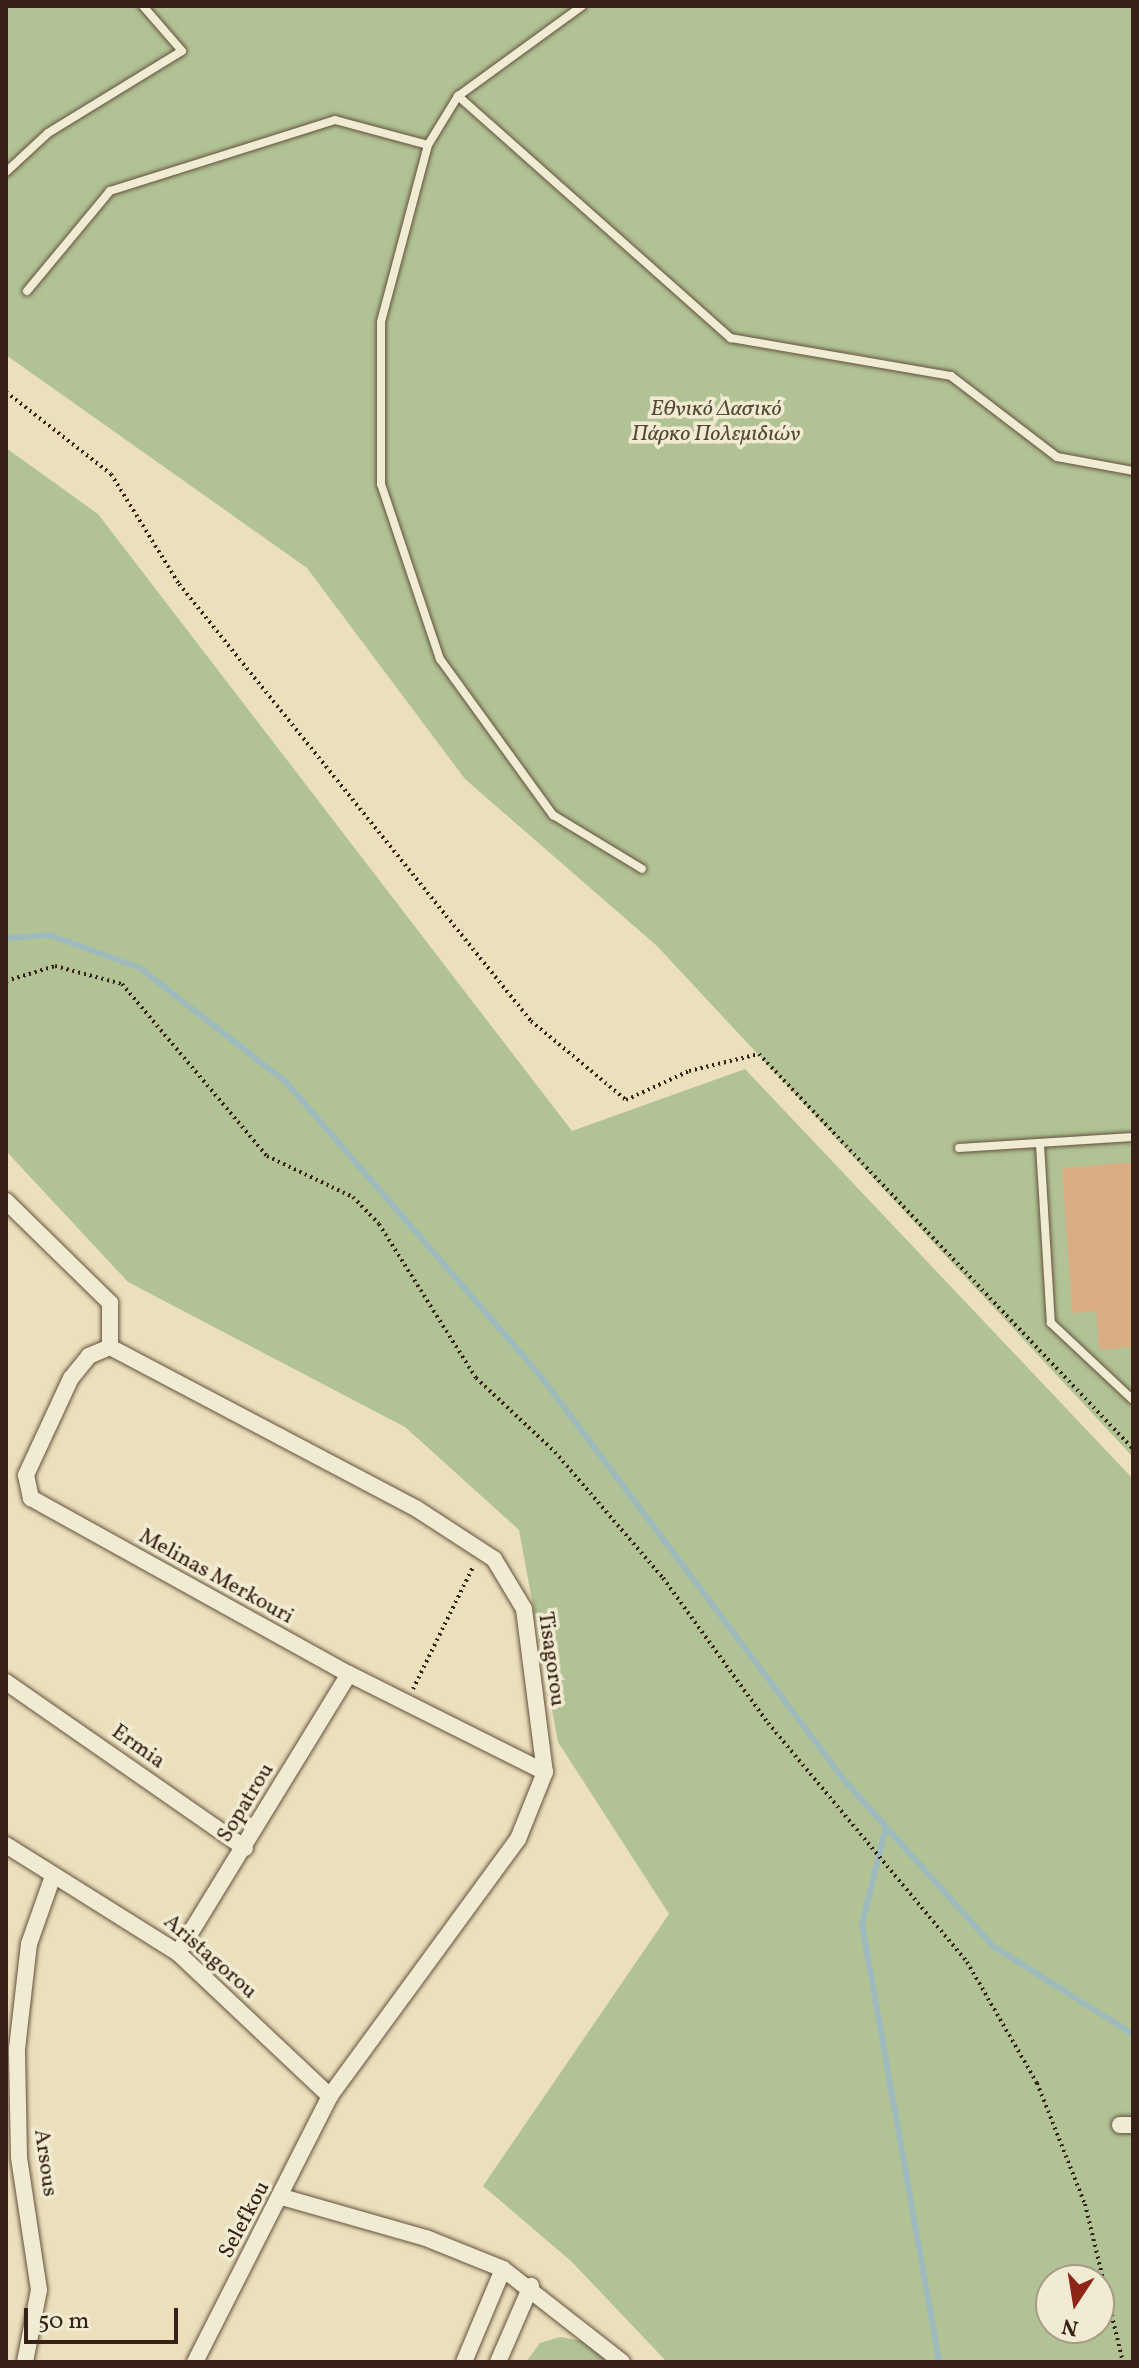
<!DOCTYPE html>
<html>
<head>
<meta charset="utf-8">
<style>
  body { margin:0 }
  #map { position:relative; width:1139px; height:2368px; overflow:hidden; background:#ebe0bb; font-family:Vollkorn,serif }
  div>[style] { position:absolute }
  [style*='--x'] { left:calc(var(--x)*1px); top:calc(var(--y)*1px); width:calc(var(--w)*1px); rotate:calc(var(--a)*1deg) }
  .green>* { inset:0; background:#b1c394 }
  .stream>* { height:6px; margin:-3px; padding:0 3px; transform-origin:3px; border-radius:3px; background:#9ebabc }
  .building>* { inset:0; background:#d9ae84 }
  .path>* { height:4px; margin-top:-2px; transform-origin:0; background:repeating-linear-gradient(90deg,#372116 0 2px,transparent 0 6px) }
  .roads { filter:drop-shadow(0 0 2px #64513f) drop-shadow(0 0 2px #64513f) }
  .service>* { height:8px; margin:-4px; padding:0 4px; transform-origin:4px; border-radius:4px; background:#f2ebd3 }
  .minor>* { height:16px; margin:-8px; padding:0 8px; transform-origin:8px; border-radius:8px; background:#f2ebd3 }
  span { translate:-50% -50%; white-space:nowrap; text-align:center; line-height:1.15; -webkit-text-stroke:7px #f2ebd3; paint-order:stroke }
  .park-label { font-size:22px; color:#564a36; font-style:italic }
  .street-label { font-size:22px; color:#372116 }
  .frame { position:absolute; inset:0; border:8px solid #372116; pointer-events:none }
  .north { position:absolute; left:1035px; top:2264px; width:80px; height:80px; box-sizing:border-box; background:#f2ebd3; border:2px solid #a79a87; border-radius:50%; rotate:192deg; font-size:22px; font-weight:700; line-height:32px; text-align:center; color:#372116 }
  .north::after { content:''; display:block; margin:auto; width:28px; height:36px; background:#8f2418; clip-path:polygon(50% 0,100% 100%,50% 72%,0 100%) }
  .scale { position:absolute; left:24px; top:2308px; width:154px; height:36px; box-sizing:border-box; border:4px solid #372116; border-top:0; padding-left:10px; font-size:24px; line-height:28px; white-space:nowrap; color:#372116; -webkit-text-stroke:6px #f2ebd3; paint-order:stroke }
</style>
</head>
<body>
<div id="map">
  <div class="green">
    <i style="clip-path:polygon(6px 6px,1133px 6px,1133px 1457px,657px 946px,465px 779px,307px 568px,6px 355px)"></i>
    <i style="clip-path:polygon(evenodd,6px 448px,98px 514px,572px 1131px,745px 1069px,1133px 1479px,1133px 2362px,667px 2362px,571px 2261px,483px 2186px,669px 1914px,558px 1742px,519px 1530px,405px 1427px,128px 1282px,6px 1151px,6px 448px,1051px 2280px,1099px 2280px,1099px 2328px,1051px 2328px,1051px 2280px)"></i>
    <i style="clip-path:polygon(560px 2337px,583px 2341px,609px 2361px,526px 2362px,540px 2343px)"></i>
  </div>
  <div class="stream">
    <i style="--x:6;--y:938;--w:44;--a:-3.9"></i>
    <i style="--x:50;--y:935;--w:96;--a:20.1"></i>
    <i style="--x:140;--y:968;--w:185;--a:38"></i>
    <i style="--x:286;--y:1082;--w:386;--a:49.1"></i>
    <i style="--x:539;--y:1374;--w:508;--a:53.08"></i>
    <i style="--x:844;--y:1780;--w:223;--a:48.1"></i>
    <i style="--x:993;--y:1946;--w:165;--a:32.2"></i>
    <i style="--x:886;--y:1827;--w:100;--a:103.9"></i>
    <i style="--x:862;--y:1924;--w:445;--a:80"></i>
  </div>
  <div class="building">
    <i style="clip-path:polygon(1133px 1162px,1133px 1347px,1099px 1350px,1096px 1311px,1072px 1313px,1062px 1168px)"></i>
  </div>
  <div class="path">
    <i style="--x:6;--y:392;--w:133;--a:38"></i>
    <i style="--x:111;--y:474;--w:129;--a:58.3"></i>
    <i style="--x:179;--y:584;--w:561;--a:51.15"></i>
    <i style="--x:531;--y:1021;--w:124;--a:39.7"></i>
    <i style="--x:626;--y:1100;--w:69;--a:-24.7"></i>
    <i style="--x:689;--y:1071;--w:72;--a:-13.7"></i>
    <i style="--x:759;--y:1054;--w:544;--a:46.56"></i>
    <i style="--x:6;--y:981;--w:51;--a:-17"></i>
    <i style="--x:55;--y:966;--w:69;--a:15"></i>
    <i style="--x:122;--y:984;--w:225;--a:49.9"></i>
    <i style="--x:267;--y:1156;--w:95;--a:25.5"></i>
    <i style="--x:353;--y:1197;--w:37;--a:46"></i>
    <i style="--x:379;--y:1224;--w:182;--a:57.8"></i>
    <i style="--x:476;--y:1378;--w:108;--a:43.1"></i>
    <i style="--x:555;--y:1452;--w:166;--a:49.4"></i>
    <i style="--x:663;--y:1578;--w:179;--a:54.1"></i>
    <i style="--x:768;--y:1723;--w:311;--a:50.2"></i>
    <i style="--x:967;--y:1962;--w:140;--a:60"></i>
    <i style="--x:1037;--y:2083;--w:130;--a:68.4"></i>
    <i style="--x:1085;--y:2204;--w:163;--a:76.5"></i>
    <i style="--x:413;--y:1689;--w:136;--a:-63.8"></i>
  </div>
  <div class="roads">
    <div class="service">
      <i style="--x:582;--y:6;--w:153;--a:144"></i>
      <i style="--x:458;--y:96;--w:57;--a:121.5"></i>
      <i style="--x:428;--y:145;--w:183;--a:104.9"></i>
      <i style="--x:381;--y:322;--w:162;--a:90"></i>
      <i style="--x:381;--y:484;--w:185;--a:71.4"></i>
      <i style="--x:440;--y:659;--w:193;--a:54.1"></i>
      <i style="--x:553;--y:815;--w:104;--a:31.2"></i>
      <i style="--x:458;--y:96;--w:365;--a:41.6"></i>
      <i style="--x:731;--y:338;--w:223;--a:9.8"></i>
      <i style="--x:951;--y:376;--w:133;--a:37.4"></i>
      <i style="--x:1057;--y:457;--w:77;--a:10.4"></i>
      <i style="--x:6;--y:172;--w:57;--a:-42.9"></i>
      <i style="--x:48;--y:133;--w:157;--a:-31.5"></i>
      <i style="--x:182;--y:51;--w:60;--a:-130.9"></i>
      <i style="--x:27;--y:291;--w:130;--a:-50.3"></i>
      <i style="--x:110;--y:191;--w:236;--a:-17.5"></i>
      <i style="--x:335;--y:120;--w:96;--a:15"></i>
      <i style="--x:1040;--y:1145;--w:178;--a:86.5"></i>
      <i style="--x:1051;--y:1323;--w:112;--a:43.2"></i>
      <i style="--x:959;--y:1148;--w:174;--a:-3.6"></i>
    </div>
    <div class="minor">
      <i style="--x:6;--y:1201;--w:146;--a:44.4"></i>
      <i style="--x:110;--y:1303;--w:44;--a:90"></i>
      <i style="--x:110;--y:1347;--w:347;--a:27.8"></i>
      <i style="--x:417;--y:1509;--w:92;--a:33"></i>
      <i style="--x:494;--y:1559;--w:58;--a:59"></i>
      <i style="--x:524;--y:1609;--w:164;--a:82.7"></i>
      <i style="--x:545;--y:1772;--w:72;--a:111.9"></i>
      <i style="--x:518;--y:1839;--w:318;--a:126.2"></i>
      <i style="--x:330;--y:2096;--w:298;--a:116.9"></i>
      <i style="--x:110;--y:1347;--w:23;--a:157"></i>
      <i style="--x:89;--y:1356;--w:28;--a:129"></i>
      <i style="--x:71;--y:1378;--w:107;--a:114.9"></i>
      <i style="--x:26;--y:1475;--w:24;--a:78"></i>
      <i style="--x:31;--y:1498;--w:363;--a:29"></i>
      <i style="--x:349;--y:1674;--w:219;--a:26.6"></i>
      <i style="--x:6;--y:1682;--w:291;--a:34.8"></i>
      <i style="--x:6;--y:1845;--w:203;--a:32.1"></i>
      <i style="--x:178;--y:1953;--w:209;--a:43.3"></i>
      <i style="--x:178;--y:1953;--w:327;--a:-58.5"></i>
      <i style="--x:1120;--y:2125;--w:13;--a:0"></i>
      <i style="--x:282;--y:2197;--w:150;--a:15.9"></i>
      <i style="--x:426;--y:2238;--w:83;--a:21.9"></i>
      <i style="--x:503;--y:2269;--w:151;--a:38"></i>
      <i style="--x:25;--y:2362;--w:73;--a:-79"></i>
      <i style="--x:39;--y:2290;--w:134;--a:-98.6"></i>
      <i style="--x:19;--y:2157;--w:108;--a:-91.1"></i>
      <i style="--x:17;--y:2049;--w:106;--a:-83.5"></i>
      <i style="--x:29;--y:1944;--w:72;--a:-70.6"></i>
      <i style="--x:464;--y:2362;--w:101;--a:-67.2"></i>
      <i style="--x:498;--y:2362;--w:83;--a:-66.5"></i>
    </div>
  </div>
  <div class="park-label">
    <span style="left:716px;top:422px">Εθνικό Δασικό<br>Πάρκο Πολεμιδιών</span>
  </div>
  <div class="street-label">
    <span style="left:216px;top:1577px;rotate:29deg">Melinas Merkouri</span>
    <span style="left:551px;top:1659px;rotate:82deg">Tisagorou</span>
    <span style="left:138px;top:1747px;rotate:35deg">Ermia</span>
    <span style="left:246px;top:1803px;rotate:-59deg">Sopatrou</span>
    <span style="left:210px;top:1957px;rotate:41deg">Aristagorou</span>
    <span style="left:45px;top:2163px;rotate:82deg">Arsous</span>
    <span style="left:245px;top:2220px;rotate:-62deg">Selefkou</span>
  </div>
  <div class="frame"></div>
  <div class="north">N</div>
  <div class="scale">50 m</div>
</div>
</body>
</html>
